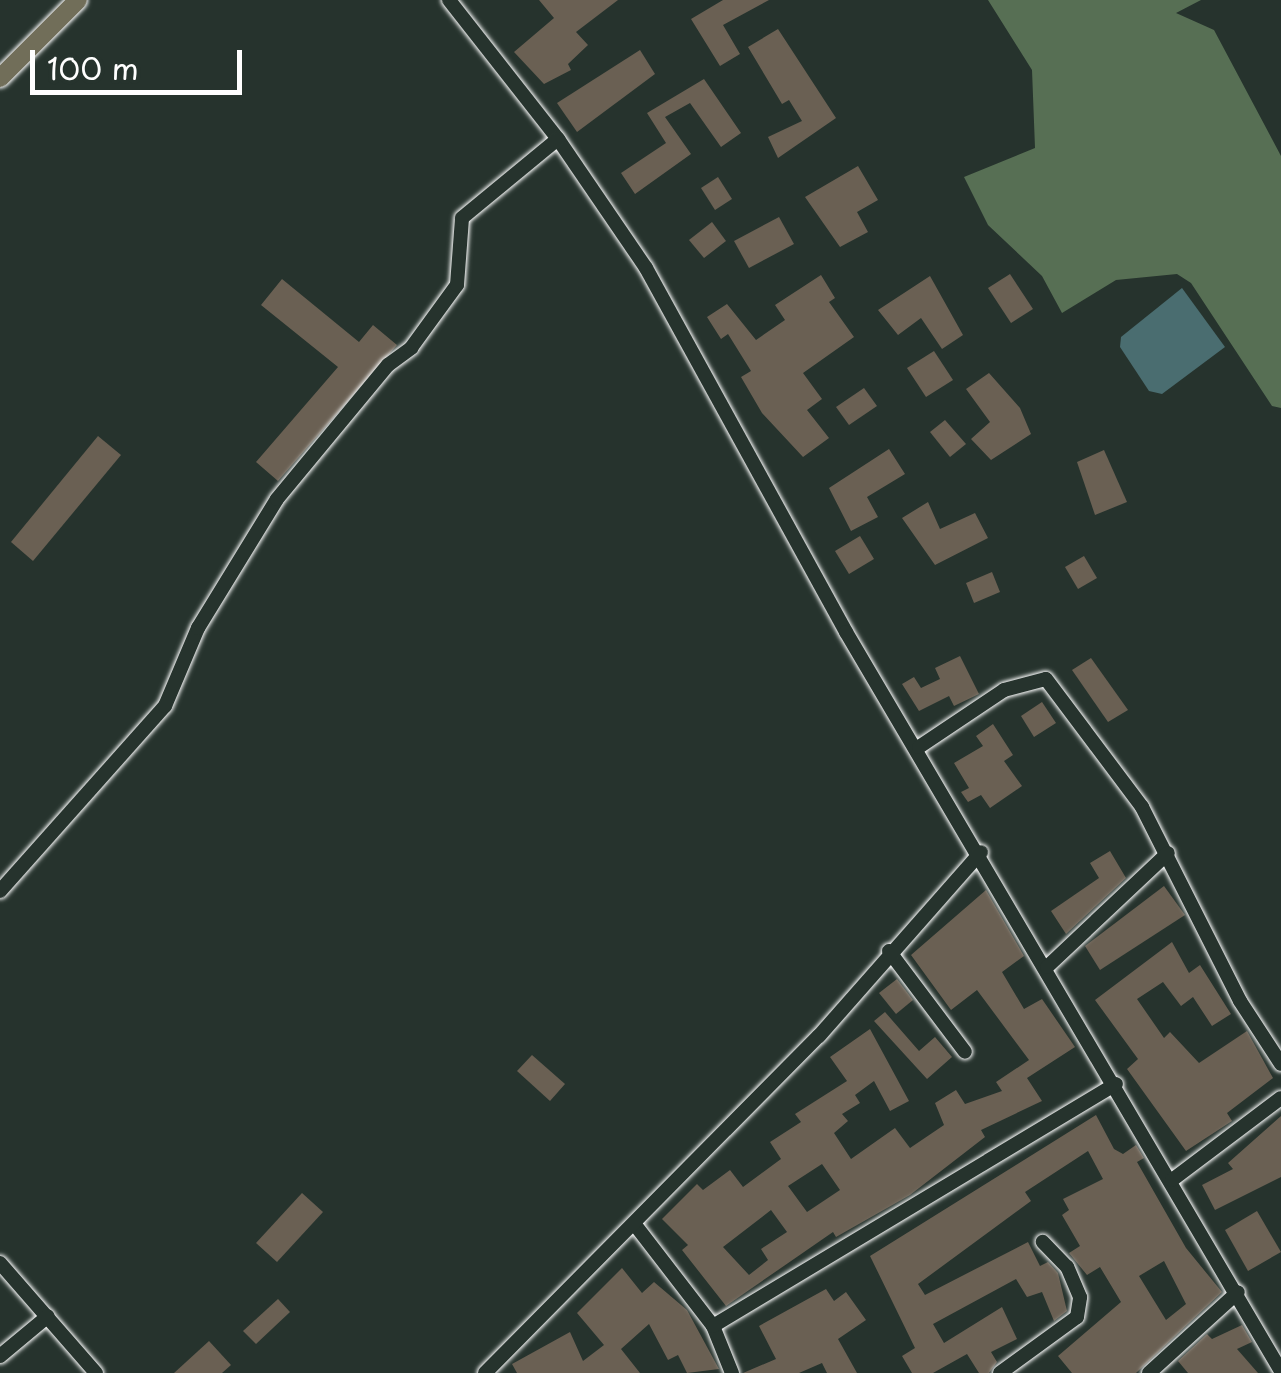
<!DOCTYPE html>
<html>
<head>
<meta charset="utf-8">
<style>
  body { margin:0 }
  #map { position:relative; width:1281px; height:1373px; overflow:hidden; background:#26332d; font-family:"Playpen Sans",sans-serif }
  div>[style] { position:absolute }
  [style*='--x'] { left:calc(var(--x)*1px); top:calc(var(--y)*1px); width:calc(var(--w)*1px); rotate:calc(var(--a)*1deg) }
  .green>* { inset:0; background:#576f54 }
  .water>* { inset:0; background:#4a6d70 }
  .building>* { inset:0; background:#6a6053 }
  .roads { filter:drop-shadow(0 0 2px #fff) drop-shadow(0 0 2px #fff) }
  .minor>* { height:14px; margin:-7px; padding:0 7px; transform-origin:7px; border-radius:7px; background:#26332d }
  .major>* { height:18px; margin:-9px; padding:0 9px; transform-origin:9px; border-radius:9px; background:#716e59 }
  span { translate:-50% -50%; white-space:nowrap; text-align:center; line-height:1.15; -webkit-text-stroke:8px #26332d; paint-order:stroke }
  .scale { position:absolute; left:30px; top:50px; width:212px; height:45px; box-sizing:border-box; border:5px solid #fff; border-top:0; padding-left:12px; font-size:30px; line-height:35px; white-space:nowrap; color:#fff; -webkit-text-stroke:8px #26332d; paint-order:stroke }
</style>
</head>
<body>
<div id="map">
  <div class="green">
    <i style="clip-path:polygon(988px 0,1201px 0,1176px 13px,1214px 30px,1281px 156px,1281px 408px,1272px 406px,1191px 283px,1177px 274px,1116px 280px,1062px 313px,1042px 276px,988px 225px,964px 177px,1035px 148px,1032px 70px)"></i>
  </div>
  <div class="water">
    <i style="clip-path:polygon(1182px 288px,1225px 347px,1162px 394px,1149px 391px,1120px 347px,1121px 337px)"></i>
  </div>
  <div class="building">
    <i style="clip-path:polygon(539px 0,618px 0,576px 32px,588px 45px,568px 64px,571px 70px,544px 84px,514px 52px,554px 18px)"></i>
    <i style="clip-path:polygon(723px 0,769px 0,723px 25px,740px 54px,720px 66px,691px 19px)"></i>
    <i style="clip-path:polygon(778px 29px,836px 118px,778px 158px,768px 137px,802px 121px,789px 100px,782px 104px,748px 47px)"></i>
    <i style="clip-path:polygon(640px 50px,655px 74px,577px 132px,557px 103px)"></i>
    <i style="clip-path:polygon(704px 79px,741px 133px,721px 147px,690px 103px,665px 117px,691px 154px,635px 194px,621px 173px,666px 143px,647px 113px)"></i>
    <i style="clip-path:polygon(858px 166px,878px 200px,857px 212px,868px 232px,840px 247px,805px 197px)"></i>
    <i style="clip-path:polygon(718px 177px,732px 199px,715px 210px,701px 188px)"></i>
    <i style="clip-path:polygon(779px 217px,794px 244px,749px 268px,734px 241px)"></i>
    <i style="clip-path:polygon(712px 222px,726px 241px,704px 258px,689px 240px)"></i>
    <i style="clip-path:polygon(1010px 274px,1033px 309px,1011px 323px,988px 288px)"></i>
    <i style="clip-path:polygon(821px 275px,835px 298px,829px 302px,854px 337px,803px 373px,822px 399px,807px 410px,829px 438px,803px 457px,762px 413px,741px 377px,751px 371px,728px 334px,721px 339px,707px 317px,727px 304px,756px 340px,785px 320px,775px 305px)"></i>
    <i style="clip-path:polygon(930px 276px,963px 335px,942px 349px,921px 318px,898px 335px,878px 310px)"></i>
    <i style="clip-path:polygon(282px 279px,359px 342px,373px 325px,397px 345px,278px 481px,256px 462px,338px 367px,261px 305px)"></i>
    <i style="clip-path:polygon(934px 351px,953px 380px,926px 397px,907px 368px)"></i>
    <i style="clip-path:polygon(989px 373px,1020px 408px,1031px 434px,991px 460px,971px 439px,990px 422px,966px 389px)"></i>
    <i style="clip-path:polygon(864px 388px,877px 406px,849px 425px,836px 407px)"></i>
    <i style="clip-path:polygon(945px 420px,966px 444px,950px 457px,930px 432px)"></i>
    <i style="clip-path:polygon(98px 436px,121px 455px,33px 561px,11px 542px)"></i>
    <i style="clip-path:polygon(889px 449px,905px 474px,867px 497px,878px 517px,851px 531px,829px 488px)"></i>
    <i style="clip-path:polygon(1104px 450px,1127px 502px,1095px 515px,1077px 462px)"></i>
    <i style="clip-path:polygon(928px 502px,940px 529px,975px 513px,988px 538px,935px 565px,902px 518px)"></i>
    <i style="clip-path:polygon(860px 536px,874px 559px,849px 574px,835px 551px)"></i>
    <i style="clip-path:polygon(1084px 556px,1097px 578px,1078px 589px,1065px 567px)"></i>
    <i style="clip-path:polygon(992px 572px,1000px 592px,974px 603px,966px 583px)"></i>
    <i style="clip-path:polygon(960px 656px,979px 694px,954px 706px,949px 696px,919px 711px,902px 684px,914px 677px,921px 688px,940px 679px,935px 668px)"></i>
    <i style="clip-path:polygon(1091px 658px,1128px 710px,1108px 722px,1072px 670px)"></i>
    <i style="clip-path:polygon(1042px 702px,1056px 723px,1034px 737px,1021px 716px)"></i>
    <i style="clip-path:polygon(993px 724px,1013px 755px,1004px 761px,1022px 786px,990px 808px,981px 795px,968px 802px,961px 792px,969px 788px,954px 763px,983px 746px,976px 736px)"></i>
    <i style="clip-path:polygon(1110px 851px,1126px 878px,1066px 934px,1051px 911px,1099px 878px,1090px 863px)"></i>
    <i style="clip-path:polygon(1164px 886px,1185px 915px,1100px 970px,1085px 946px)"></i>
    <i style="clip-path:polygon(evenodd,986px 890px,1024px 956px,1002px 972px,1024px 1009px,1042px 999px,1075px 1047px,1027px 1078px,1042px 1101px,981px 1130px,985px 1137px,910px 1195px,836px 1237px,833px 1232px,726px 1306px,682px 1250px,688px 1245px,662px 1219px,697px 1184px,703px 1190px,730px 1170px,743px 1187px,781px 1159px,770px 1142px,801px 1122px,795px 1114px,847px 1081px,830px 1057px,870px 1029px,909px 1101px,890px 1111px,874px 1081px,855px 1095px,860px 1103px,842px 1114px,848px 1121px,834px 1133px,851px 1159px,895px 1128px,910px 1148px,944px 1125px,935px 1103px,956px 1090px,965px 1104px,1002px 1091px,996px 1082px,1029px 1060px,977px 990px,951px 1010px,911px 955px,986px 890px,822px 1164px,840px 1190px,807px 1212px,788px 1186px,822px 1164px,986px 890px,771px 1210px,787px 1232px,761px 1249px,768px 1260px,749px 1275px,723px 1247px,771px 1210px)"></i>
    <i style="clip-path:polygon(1172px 942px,1189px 973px,1200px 965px,1231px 1014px,1212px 1026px,1193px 997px,1181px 1006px,1163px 982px,1137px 999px,1164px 1038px,1170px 1032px,1199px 1063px,1247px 1031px,1273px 1078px,1227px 1113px,1232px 1121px,1186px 1151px,1127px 1069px,1138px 1059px,1095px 1000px)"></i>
    <i style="clip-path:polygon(897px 979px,913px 1000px,896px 1014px,879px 993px)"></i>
    <i style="clip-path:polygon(885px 1012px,919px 1051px,935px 1037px,952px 1057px,927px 1079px,874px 1021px)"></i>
    <i style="clip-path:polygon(532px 1055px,565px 1084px,550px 1101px,517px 1071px)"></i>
    <i style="clip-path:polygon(evenodd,1096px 1115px,1114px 1149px,1123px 1154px,1136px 1145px,1144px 1158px,1137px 1162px,1186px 1248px,1222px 1292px,1136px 1373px,1072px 1373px,1058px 1356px,1121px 1302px,1100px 1267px,1087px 1275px,1069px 1253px,1080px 1246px,1062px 1215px,1069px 1210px,1063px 1199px,1103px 1179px,1088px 1151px,1025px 1192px,1031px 1201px,918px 1284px,925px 1295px,1028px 1242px,1040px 1266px,1048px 1262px,1058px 1273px,1067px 1311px,1054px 1321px,1042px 1292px,1027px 1297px,1016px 1279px,933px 1324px,944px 1343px,1002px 1307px,1017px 1339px,991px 1352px,997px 1362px,989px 1373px,979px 1373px,967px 1354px,933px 1373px,912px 1373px,902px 1356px,915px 1348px,870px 1256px,1096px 1115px,1164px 1261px,1186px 1304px,1166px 1320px,1139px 1276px,1164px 1261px)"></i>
    <i style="clip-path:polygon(1281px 1116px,1281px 1177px,1215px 1210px,1202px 1185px,1233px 1169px,1228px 1163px)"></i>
    <i style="clip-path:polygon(302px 1193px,323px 1212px,277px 1262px,256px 1243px)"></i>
    <i style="clip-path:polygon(1257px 1211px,1281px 1252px,1248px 1271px,1225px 1230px)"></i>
    <i style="clip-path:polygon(622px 1268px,642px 1293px,654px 1282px,687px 1310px,719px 1369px,687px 1373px,678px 1355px,668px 1360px,649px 1324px,621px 1349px,640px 1373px,517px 1373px,512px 1364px,570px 1332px,583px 1361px,604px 1345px,577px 1313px)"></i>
    <i style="clip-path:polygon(826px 1289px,834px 1301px,846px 1292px,866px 1320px,838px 1339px,857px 1373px,827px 1373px,822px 1363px,799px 1373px,743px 1373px,776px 1359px,759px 1326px)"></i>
    <i style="clip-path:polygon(278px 1299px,290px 1312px,256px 1344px,243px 1331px)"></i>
    <i style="clip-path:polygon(1242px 1325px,1252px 1342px,1237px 1349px,1258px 1373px,1188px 1373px,1178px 1361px,1207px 1334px,1212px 1339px)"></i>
    <i style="clip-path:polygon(209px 1341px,231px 1365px,222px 1373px,174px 1373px)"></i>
  </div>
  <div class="roads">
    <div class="minor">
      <i style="--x:449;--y:0;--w:177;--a:51.9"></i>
      <i style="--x:558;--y:139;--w:156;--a:55.7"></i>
      <i style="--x:646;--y:268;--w:415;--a:61.2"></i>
      <i style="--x:846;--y:632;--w:858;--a:59.52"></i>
      <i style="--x:919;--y:747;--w:102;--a:-33.8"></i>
      <i style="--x:1004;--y:690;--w:43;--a:-14.7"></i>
      <i style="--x:1046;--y:679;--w:160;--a:53.1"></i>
      <i style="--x:1142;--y:807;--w:217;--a:63.2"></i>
      <i style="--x:1240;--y:1001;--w:75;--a:56.9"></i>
      <i style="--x:0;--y:891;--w:248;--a:-48.3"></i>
      <i style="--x:165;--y:706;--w:85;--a:-67.1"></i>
      <i style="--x:198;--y:628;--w:151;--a:-58.5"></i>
      <i style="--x:277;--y:499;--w:174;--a:-50.4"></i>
      <i style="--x:388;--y:365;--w:29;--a:-36"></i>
      <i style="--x:411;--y:348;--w:78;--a:-53.9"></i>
      <i style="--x:457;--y:285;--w:67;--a:-85.7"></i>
      <i style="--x:462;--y:218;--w:124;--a:-39.5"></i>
      <i style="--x:889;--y:951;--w:126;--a:53"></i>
      <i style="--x:1047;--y:967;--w:166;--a:-43.3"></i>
      <i style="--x:1172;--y:1180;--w:136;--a:-37"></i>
      <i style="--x:636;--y:1226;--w:126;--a:52.4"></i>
      <i style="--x:713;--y:1326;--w:51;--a:68"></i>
      <i style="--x:0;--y:1263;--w:146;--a:48.9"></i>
      <i style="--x:713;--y:1326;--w:470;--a:-31"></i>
      <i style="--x:0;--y:1356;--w:62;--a:-39.8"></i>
      <i style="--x:485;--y:1373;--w:474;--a:-45.3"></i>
      <i style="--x:819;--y:1036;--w:245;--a:-48.6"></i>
      <i style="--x:1000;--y:1373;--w:95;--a:-36"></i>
      <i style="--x:1077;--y:1317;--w:20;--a:-81"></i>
      <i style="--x:1080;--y:1297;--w:33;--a:-113"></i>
      <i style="--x:1067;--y:1267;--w:35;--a:-134"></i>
      <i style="--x:1149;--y:1373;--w:120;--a:-42.3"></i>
    </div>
    <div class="major">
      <i style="--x:0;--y:78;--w:110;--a:-45"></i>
    </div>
  </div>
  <div class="scale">100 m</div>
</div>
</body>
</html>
